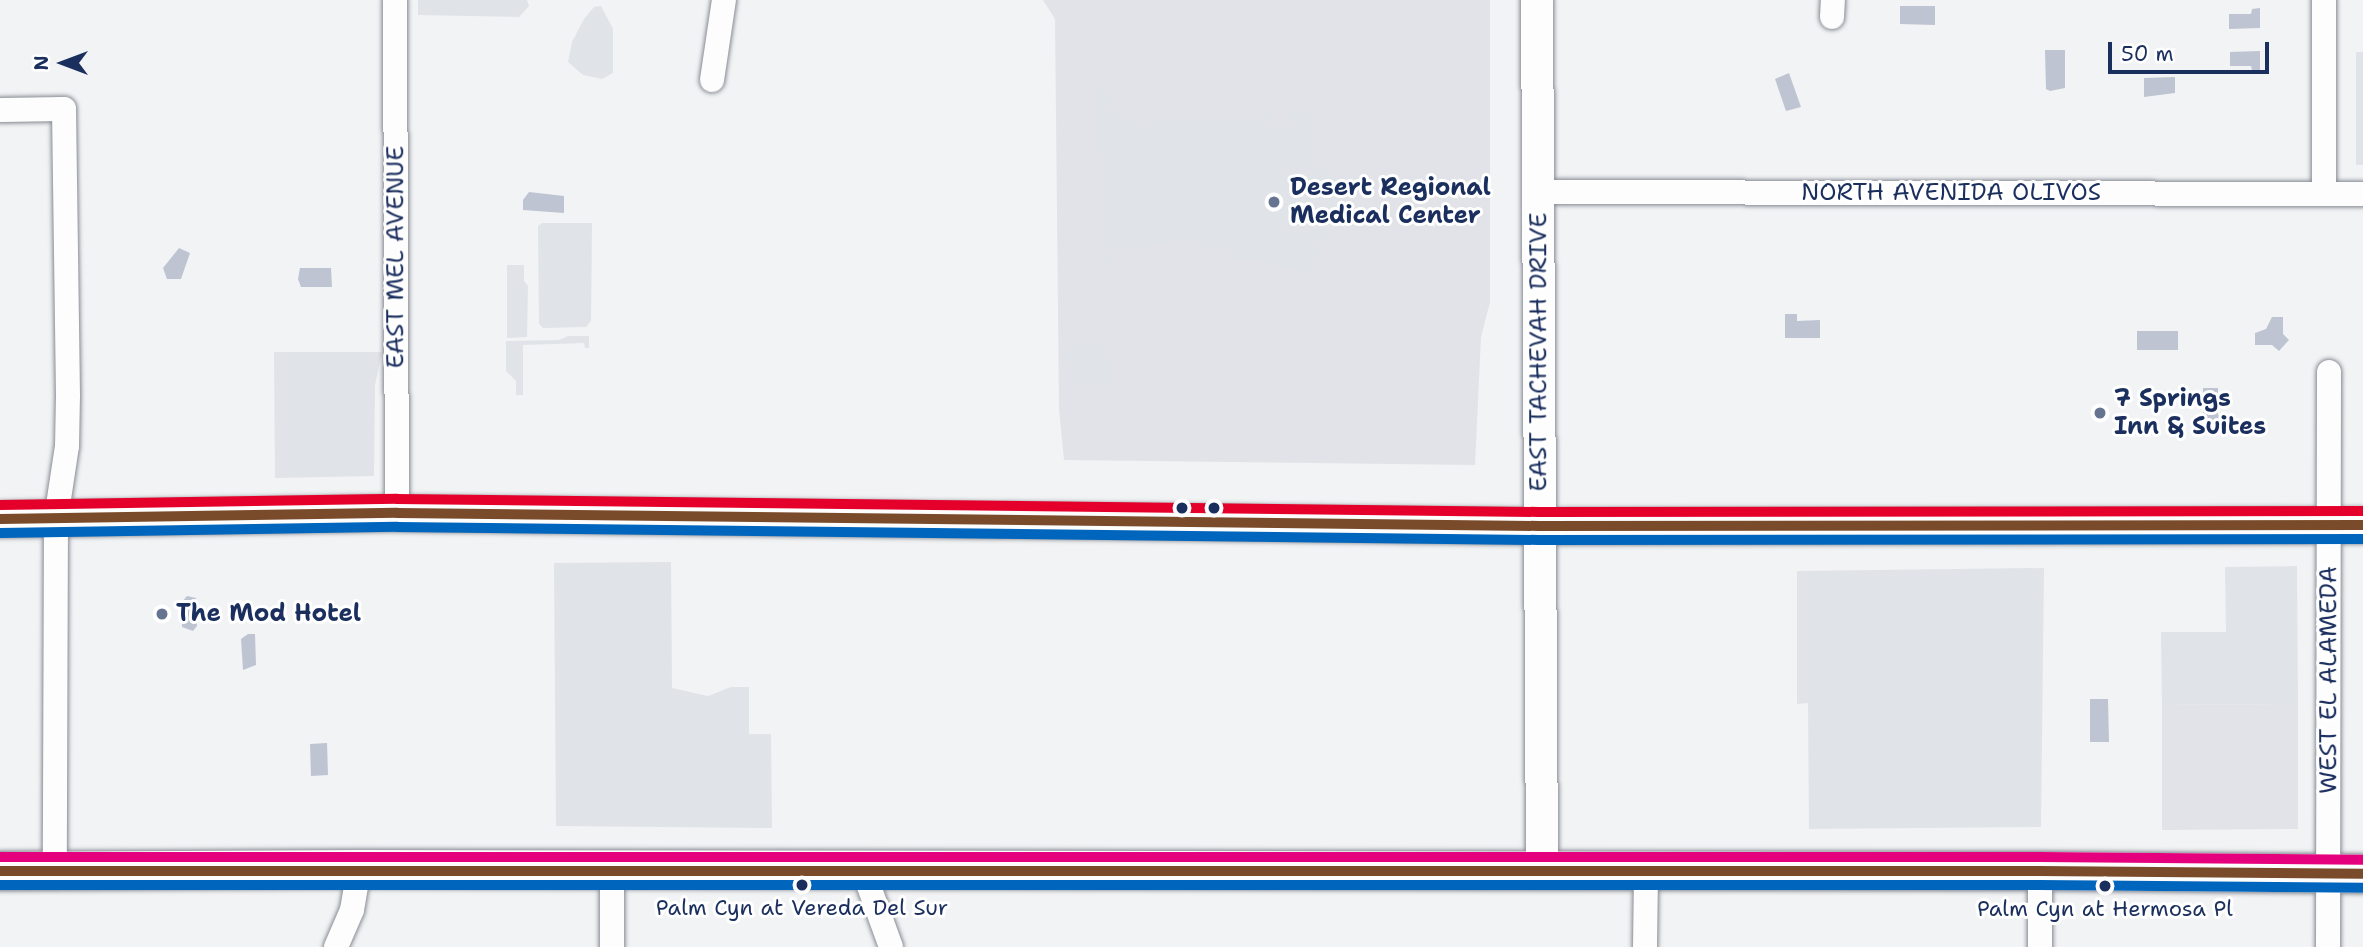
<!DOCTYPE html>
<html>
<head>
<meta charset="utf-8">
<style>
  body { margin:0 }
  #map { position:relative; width:2363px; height:947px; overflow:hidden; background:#f2f3f4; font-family:"Shantell Sans",sans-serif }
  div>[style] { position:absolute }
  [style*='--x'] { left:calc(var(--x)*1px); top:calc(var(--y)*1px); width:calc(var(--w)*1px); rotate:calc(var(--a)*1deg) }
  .built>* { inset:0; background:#e1e3e8 }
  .green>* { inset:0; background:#e0e3e8 }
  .water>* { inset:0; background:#bec4d1 }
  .roads { filter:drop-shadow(0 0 2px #888c95) drop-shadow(0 0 2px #888c95) }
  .minor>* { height:24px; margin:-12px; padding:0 12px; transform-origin:12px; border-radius:12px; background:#fdfdfd }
  .tertiary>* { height:32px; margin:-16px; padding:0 16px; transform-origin:16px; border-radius:16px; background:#fdfdfd }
  .secondary>* { height:35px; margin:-17.5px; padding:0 17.5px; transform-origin:17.5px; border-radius:17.5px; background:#fdfdfd }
  .primary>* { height:38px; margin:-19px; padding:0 19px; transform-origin:19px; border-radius:19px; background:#fdfdfd }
  .bus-1>* { height:10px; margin:-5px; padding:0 5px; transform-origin:5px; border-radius:5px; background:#7a4b2a }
  .bus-2>* { height:10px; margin:-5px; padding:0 5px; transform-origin:5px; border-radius:5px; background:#0065bd }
  .bus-3>* { height:10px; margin:-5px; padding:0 5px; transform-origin:5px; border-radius:5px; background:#e4002b }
  .bus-4>* { height:10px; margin:-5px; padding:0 5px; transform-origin:5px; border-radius:5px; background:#e5007d }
  .dots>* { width:19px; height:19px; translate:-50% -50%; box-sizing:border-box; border:4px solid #fff; border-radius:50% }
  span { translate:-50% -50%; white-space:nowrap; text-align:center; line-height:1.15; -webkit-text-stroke:6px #fff; paint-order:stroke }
  .bus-label { font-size:22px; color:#1b2f5e }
  .poi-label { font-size:24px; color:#1b2f5e; font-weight:700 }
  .left { translate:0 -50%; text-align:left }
  .street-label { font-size:24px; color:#1b2f5e }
  .north { position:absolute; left:28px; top:28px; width:70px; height:70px; -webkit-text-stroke:5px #fff; paint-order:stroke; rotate:270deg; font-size:19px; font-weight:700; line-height:28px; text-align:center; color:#1b2f5e }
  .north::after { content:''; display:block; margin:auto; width:24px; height:32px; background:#1b2f5e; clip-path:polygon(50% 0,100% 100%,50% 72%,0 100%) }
  .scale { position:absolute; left:2108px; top:42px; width:161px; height:32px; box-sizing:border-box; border:4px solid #1b2f5e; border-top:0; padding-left:9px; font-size:21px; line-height:24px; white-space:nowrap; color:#1b2f5e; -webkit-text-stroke:5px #fff; paint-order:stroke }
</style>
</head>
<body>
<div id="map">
  <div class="built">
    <i style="clip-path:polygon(1043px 0,1490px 0,1490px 302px,1481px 337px,1475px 465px,1064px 460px,1059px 409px,1055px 19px)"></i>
    <i style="clip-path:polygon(2298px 704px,2298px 829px,2162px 830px,2162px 705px)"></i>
  </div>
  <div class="green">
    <i style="clip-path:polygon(418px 0,527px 0,529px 6px,519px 17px,418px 15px)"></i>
    <i style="clip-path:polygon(601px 6px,613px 29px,613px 73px,602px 79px,583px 75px,568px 62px,572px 42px,584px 19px,594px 7px)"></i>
    <i style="clip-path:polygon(2356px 52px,2363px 52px,2363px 165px,2356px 165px)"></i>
    <i style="clip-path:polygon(1095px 77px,1118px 113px,1131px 113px,1133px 123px,1139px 126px,1147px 123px,1150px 114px,1272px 113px,1272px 120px,1279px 126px,1288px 123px,1290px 113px,1313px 113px,1311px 143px,1317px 159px,1325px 168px,1328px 164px,1342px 174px,1335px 222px,1310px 273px,1275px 267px,1260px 259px,1234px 259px,1189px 240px,1176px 240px,1151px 248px,1118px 248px,1112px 268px,1100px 269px,1100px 155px,1096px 141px)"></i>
    <i style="clip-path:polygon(542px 223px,592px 223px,591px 321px,586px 327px,543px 328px,539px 324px,538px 226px)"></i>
    <i style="clip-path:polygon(507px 265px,524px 265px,524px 281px,528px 286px,527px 337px,507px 338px)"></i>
    <i style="clip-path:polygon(1081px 335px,1099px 336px,1104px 345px,1104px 355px,1110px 355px,1113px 375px,1104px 391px,1060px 390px,1059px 363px)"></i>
    <i style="clip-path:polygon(568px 336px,589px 336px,589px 348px,585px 348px,584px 343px,523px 345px,523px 395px,516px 395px,516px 381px,506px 371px,506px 341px,559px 340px)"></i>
    <i style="clip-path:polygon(274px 352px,382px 352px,375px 385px,374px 476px,275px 478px)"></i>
    <i style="clip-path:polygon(671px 562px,672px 688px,708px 696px,731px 687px,749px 687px,749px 734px,771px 734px,772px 828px,556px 826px,554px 563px)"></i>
    <i style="clip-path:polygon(2297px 566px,2298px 704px,2162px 705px,2161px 632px,2226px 632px,2225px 567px)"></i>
    <i style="clip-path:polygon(2044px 568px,2041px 827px,1809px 829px,1808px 703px,1797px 704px,1797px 571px)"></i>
  </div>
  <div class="water">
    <i style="clip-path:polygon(1900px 6px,1935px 6px,1935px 25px,1900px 24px)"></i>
    <i style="clip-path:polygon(2260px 8px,2260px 28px,2229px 29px,2229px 14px,2251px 14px,2252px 9px)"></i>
    <i style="clip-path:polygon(2065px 50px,2065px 88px,2050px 91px,2046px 89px,2045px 50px)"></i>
    <i style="clip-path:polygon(2260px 51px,2260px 70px,2252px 70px,2251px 66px,2230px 66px,2230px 52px)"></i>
    <i style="clip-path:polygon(1789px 73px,1801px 107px,1786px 111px,1775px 79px)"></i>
    <i style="clip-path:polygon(2175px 77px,2175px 93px,2144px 97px,2144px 78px)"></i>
    <i style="clip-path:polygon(529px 192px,564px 196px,564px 213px,523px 210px,523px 200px)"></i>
    <i style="clip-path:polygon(179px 248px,190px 253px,181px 279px,167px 279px,163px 268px)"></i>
    <i style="clip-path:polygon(300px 268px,331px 268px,332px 287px,301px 287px,298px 279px)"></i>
    <i style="clip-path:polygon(1785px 314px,1797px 314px,1797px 321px,1820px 320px,1820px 338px,1785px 338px)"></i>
    <i style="clip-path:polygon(2272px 317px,2283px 317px,2283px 334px,2289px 340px,2279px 351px,2272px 345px,2255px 345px,2255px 333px,2266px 329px)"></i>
    <i style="clip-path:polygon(2137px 331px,2178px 331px,2178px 350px,2137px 350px)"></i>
    <i style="clip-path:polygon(2203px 388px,2218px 388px,2218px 415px,2223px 415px,2223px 420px,2203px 420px)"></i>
    <i style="clip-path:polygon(187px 596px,196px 598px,197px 626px,193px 631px,182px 627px,181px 603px)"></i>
    <i style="clip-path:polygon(248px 634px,255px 634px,256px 665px,243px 670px,241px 639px)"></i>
    <i style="clip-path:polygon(2090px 699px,2108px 699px,2109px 742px,2090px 742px)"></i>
    <i style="clip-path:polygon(327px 743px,328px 775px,311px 776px,310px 744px)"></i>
  </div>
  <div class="roads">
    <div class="minor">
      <i style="--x:395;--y:0;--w:513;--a:89.78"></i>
      <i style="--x:2324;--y:0;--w:194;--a:90"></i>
      <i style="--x:1832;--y:17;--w:17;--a:-87"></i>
      <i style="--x:712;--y:80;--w:81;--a:-81.5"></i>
      <i style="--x:0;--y:110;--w:64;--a:-0.9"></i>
      <i style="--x:64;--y:109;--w:286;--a:89.2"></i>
      <i style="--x:68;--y:395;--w:51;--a:91.1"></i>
      <i style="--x:67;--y:446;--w:74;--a:98.6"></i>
      <i style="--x:56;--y:519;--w:353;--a:90.2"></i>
      <i style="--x:1540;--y:192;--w:823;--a:0.14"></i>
      <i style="--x:612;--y:869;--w:78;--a:90"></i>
      <i style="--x:863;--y:870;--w:82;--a:70"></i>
      <i style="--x:336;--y:947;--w:40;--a:-66.6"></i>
      <i style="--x:352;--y:910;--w:42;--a:-80.3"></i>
      <i style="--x:1645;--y:947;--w:75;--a:-89.2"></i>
      <i style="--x:2040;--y:947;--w:76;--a:-90"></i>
      <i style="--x:2328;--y:947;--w:575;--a:-89.9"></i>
    </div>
    <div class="tertiary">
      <i style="--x:1537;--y:0;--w:872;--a:89.67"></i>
    </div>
    <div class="secondary">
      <i style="--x:0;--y:519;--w:397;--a:-0.9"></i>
      <i style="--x:397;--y:513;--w:1142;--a:0.65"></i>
      <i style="--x:1539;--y:526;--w:824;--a:-0.07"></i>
    </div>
    <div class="primary">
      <i style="--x:0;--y:871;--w:359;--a:-0.3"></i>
      <i style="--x:359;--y:869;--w:1681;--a:0.07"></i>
      <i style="--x:2040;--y:871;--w:323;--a:0.5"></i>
    </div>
  </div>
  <div class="bus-1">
    <i style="--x:0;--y:519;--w:397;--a:-0.9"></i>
    <i style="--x:397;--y:513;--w:1142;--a:0.65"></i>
    <i style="--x:1539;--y:526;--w:824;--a:-0.07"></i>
    <i style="--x:0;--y:871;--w:2040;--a:0"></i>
    <i style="--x:2040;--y:871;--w:323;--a:0.5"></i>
  </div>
  <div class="bus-2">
    <i style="--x:0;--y:533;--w:397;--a:-0.9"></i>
    <i style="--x:397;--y:527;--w:1142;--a:0.65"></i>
    <i style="--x:1539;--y:540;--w:824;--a:-0.07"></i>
    <i style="--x:0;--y:885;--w:2040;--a:0"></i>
    <i style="--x:2040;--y:885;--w:323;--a:0.5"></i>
  </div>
  <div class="bus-3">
    <i style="--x:0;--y:505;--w:397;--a:-0.9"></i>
    <i style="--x:397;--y:499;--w:1142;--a:0.65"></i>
    <i style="--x:1539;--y:512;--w:824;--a:-0.07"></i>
  </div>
  <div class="bus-4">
    <i style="--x:0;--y:857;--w:2040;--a:0"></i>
    <i style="--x:2040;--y:857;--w:323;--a:0.5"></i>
  </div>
  <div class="dots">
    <i style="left:1274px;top:202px;background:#667492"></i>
    <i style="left:2100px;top:413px;background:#667492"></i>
    <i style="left:1182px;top:508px;background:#1b2f5e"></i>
    <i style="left:1214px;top:508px;background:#1b2f5e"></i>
    <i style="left:162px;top:614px;background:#667492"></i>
    <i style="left:802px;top:885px;background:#1b2f5e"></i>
    <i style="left:2105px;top:886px;background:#1b2f5e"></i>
  </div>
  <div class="bus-label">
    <span style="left:802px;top:908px">Palm Cyn at Vereda Del Sur</span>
    <span style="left:2105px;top:909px">Palm Cyn at Hermosa Pl</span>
  </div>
  <div class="poi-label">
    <span class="left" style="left:1290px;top:202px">Desert Regional<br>Medical Center</span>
    <span class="left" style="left:2114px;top:413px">7 Springs<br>Inn &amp; Suites</span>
    <span class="left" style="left:176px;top:614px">The Mod Hotel</span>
  </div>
  <div class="street-label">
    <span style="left:1951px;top:193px">NORTH AVENIDA OLIVOS</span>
    <span style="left:396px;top:257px;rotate:-90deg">EAST MEL AVENUE</span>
    <span style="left:1539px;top:352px;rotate:-90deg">EAST TACHEVAH DRIVE</span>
    <span style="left:2329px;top:680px;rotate:-90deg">WEST EL ALAMEDA</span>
  </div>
  <div class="north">N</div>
  <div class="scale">50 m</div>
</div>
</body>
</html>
